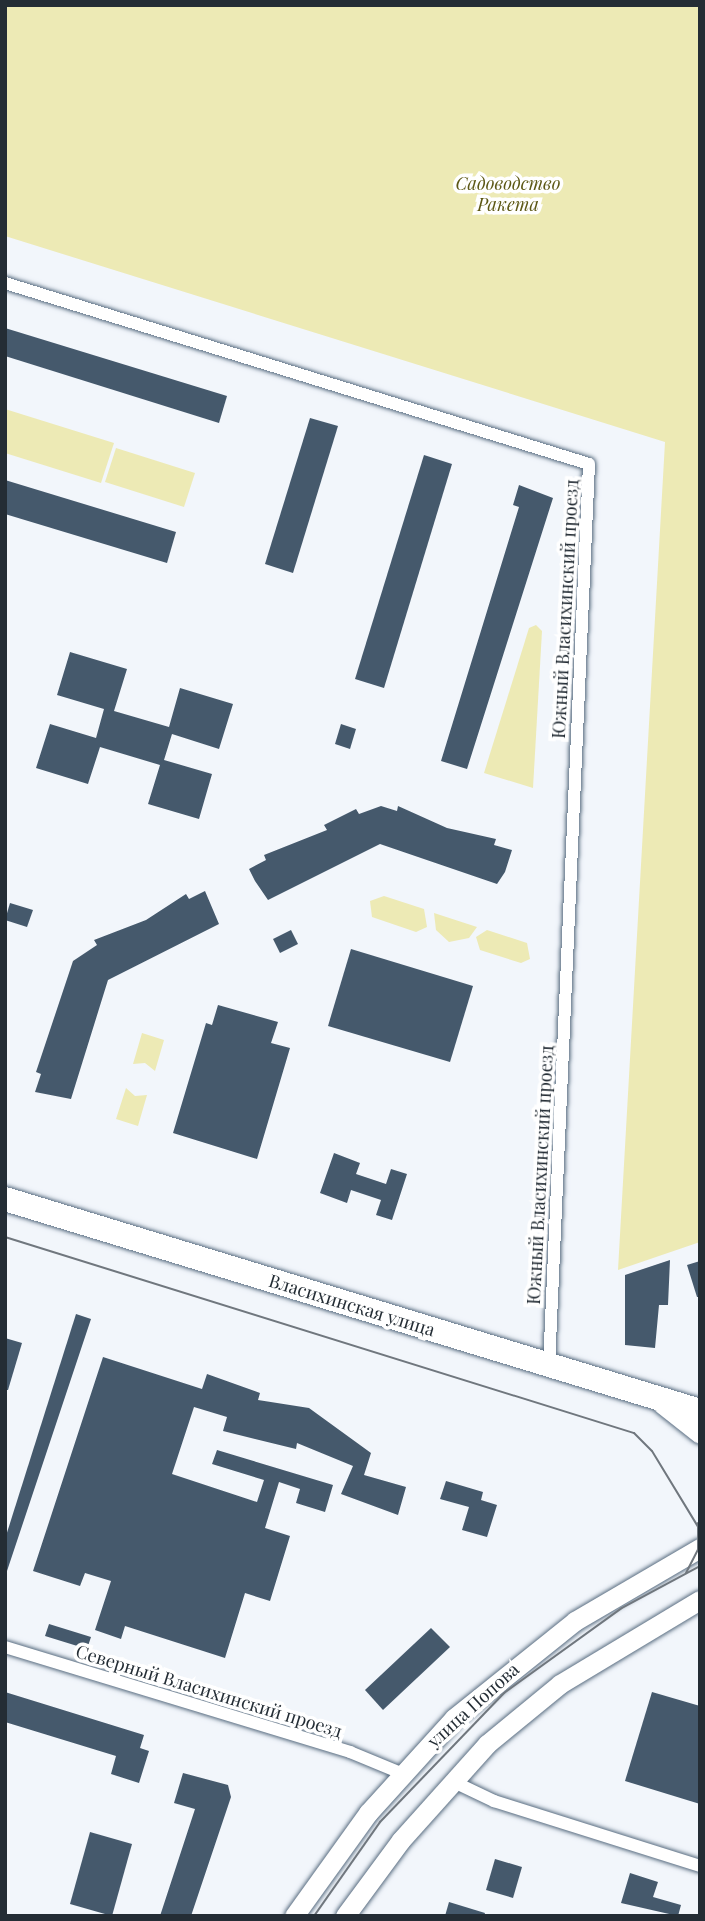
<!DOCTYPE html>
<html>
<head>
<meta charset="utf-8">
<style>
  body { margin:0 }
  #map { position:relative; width:705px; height:1921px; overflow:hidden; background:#f2f6fb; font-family:"Playfair Display",serif }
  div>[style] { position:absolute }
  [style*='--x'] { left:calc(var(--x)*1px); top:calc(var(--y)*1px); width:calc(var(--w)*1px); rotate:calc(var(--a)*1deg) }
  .green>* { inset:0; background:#edeab5 }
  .building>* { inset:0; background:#45596c }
  .roads { filter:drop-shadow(0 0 2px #596d81) drop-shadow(0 0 2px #596d81) }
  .street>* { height:12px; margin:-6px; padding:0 6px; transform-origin:6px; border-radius:6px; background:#fff }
  .secondary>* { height:19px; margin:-9.5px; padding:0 9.5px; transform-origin:9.5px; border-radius:9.5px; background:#fff }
  .highway>* { height:24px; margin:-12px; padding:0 12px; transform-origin:12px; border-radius:12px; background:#fff }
  .tram>* { height:2px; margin:-1px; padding:0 1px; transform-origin:1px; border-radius:1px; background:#70777e }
  span { translate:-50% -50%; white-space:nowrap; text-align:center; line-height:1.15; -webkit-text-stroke:7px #fff; paint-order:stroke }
  .park-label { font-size:18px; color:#5c5714; font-style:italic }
  .street-label { font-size:18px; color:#242d35 }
  .frame { position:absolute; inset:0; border:7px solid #242d35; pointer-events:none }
</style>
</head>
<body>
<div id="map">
  <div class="green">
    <i style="clip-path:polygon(5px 5px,700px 5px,700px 1242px,618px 1270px,665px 442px,5px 236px)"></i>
    <i style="clip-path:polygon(5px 409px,114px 443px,101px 483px,5px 453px)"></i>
    <i style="clip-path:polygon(116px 448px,195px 473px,184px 507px,105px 482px)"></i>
    <i style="clip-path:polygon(536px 625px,542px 631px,533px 788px,484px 773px,529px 628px)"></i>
    <i style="clip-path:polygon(384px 896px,424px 909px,427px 927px,416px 932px,372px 917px,370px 901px)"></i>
    <i style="clip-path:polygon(434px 913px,477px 927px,469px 938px,449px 942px,436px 930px)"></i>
    <i style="clip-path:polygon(487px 930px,527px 943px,530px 959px,521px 963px,480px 950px,476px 937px)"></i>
    <i style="clip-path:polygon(142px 1033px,164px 1040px,155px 1071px,145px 1063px,133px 1064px)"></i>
    <i style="clip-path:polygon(126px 1088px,135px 1096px,147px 1095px,138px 1126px,116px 1119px)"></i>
  </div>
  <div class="building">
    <i style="clip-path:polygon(5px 328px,227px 396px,219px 423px,5px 356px)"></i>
    <i style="clip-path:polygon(310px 418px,338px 426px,293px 573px,265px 564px)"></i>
    <i style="clip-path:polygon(424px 455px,452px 464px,384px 688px,355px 679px)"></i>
    <i style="clip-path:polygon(5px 480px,176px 532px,167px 563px,5px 514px)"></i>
    <i style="clip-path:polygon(519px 485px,553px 498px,467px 769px,441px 761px,519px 507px,513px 505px)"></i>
    <i style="clip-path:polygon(70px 652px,127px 669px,114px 711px,169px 727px,180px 688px,233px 704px,219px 749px,172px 734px,164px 760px,212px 774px,199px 819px,148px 804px,160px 765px,100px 747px,88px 784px,36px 768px,50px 724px,96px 738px,104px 709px,57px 695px)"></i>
    <i style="clip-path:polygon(341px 724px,356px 729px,350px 749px,335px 744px)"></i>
    <i style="clip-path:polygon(381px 806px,397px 811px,398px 806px,447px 828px,496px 839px,494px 845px,512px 850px,505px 872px,497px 884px,380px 844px,268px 900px,255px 881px,249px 869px,266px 860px,264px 855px,327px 830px,324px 825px,356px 809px,359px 814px)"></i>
    <i style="clip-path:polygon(205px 891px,219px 924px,108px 980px,71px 1099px,35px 1092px,41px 1074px,36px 1072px,73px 961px,97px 945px,94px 940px,146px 920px,186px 894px,189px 899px)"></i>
    <i style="clip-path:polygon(10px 903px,33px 910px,27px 927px,5px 920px)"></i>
    <i style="clip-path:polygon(291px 930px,298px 944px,280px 953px,273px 939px)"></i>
    <i style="clip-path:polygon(351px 949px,473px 986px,450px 1062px,328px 1026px)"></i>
    <i style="clip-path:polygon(218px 1005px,278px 1022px,271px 1043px,290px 1048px,257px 1159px,173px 1133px,206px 1023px,212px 1025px)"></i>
    <i style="clip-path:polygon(334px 1153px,360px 1163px,356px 1174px,386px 1184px,391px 1169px,407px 1174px,392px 1220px,376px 1215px,381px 1200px,351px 1190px,347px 1203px,320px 1193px)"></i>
    <i style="clip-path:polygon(670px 1260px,668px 1305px,659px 1305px,655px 1348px,625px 1345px,625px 1275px)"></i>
    <i style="clip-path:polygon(700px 1261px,700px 1297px,697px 1297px,687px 1265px)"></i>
    <i style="clip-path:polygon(76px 1314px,91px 1319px,5px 1577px,5px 1539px)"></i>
    <i style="clip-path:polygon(5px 1338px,22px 1343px,8px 1390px,5px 1390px)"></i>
    <i style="clip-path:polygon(103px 1357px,202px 1389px,207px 1374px,260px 1393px,258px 1400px,309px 1408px,371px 1453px,364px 1475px,406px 1487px,398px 1515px,341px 1494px,353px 1466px,297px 1443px,296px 1449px,223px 1431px,227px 1417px,194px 1407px,172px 1474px,257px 1502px,264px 1480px,212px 1464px,217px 1450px,333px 1485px,325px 1512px,296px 1503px,300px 1489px,279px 1482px,265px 1528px,290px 1536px,270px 1601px,245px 1593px,225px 1658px,125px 1626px,121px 1639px,95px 1630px,111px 1581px,85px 1573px,80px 1586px,33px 1571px)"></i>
    <i style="clip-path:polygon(446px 1481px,483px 1492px,481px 1500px,497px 1505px,487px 1537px,462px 1530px,469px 1507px,440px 1499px)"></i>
    <i style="clip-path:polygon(49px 1624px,91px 1637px,87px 1649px,45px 1636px)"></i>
    <i style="clip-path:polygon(431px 1628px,450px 1647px,383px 1710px,365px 1690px)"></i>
    <i style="clip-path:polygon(5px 1692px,144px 1735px,140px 1748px,149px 1751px,139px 1783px,111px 1774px,116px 1756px,5px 1722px)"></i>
    <i style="clip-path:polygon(652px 1692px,700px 1706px,700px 1804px,625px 1781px)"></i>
    <i style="clip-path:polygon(183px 1773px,228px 1785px,231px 1797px,191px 1916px,160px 1916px,195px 1809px,174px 1803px)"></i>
    <i style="clip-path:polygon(90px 1832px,132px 1844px,112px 1916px,70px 1904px)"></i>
    <i style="clip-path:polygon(495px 1859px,522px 1867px,513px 1898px,486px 1890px)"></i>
    <i style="clip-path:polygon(630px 1873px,658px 1882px,653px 1897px,681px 1905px,678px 1916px,621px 1903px)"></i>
    <i style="clip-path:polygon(449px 1902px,485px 1913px,484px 1916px,445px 1916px)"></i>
  </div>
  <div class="roads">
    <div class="street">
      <i style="--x:5;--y:283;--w:611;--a:17.22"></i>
      <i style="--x:589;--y:464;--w:903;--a:92.54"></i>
      <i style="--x:5;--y:1647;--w:361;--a:16.9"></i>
      <i style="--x:350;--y:1752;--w:55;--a:22.4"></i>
      <i style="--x:452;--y:1781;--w:47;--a:25.5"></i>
      <i style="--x:494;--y:1801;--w:216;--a:17.5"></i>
    </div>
    <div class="secondary">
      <i style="--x:662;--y:1404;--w:48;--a:38.3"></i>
      <i style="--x:294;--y:1916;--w:127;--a:-54.3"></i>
      <i style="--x:368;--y:1813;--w:128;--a:-47.8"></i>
      <i style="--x:454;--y:1718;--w:155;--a:-38.7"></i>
      <i style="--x:575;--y:1621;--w:145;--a:-30.3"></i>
      <i style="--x:345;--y:1916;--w:94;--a:-53.6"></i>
      <i style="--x:401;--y:1840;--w:129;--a:-48.1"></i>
      <i style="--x:487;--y:1744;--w:94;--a:-39.4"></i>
      <i style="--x:560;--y:1684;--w:163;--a:-31"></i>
    </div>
    <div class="highway">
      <i style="--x:5;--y:1199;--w:727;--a:16.96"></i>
    </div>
  </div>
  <div class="tram">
    <i style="--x:5;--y:1237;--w:659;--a:17.31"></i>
    <i style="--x:634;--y:1433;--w:25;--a:45"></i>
    <i style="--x:652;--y:1451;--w:92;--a:58.7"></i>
    <i style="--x:686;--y:1573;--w:27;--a:-63"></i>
    <i style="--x:698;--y:1549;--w:26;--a:-90"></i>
    <i style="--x:314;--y:1916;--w:115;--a:-54.9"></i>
    <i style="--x:380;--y:1822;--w:179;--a:-46.1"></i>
    <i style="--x:504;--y:1693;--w:145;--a:-35.8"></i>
    <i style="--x:622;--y:1608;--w:89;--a:-28.3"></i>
  </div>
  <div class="park-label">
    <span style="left:508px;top:194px">Садоводство<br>Ракета</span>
  </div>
  <div class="street-label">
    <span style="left:565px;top:609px;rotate:-87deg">Южный Власихинский проезд</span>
    <span style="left:540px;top:1175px;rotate:-87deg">Южный Власихинский проезд</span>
    <span style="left:352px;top:1305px;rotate:17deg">Власихинская улица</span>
    <span style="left:209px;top:1691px;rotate:17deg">Северный Власихинский проезд</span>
    <span style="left:473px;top:1705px;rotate:-42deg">улица Попова</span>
  </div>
  <div class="frame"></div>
</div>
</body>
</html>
